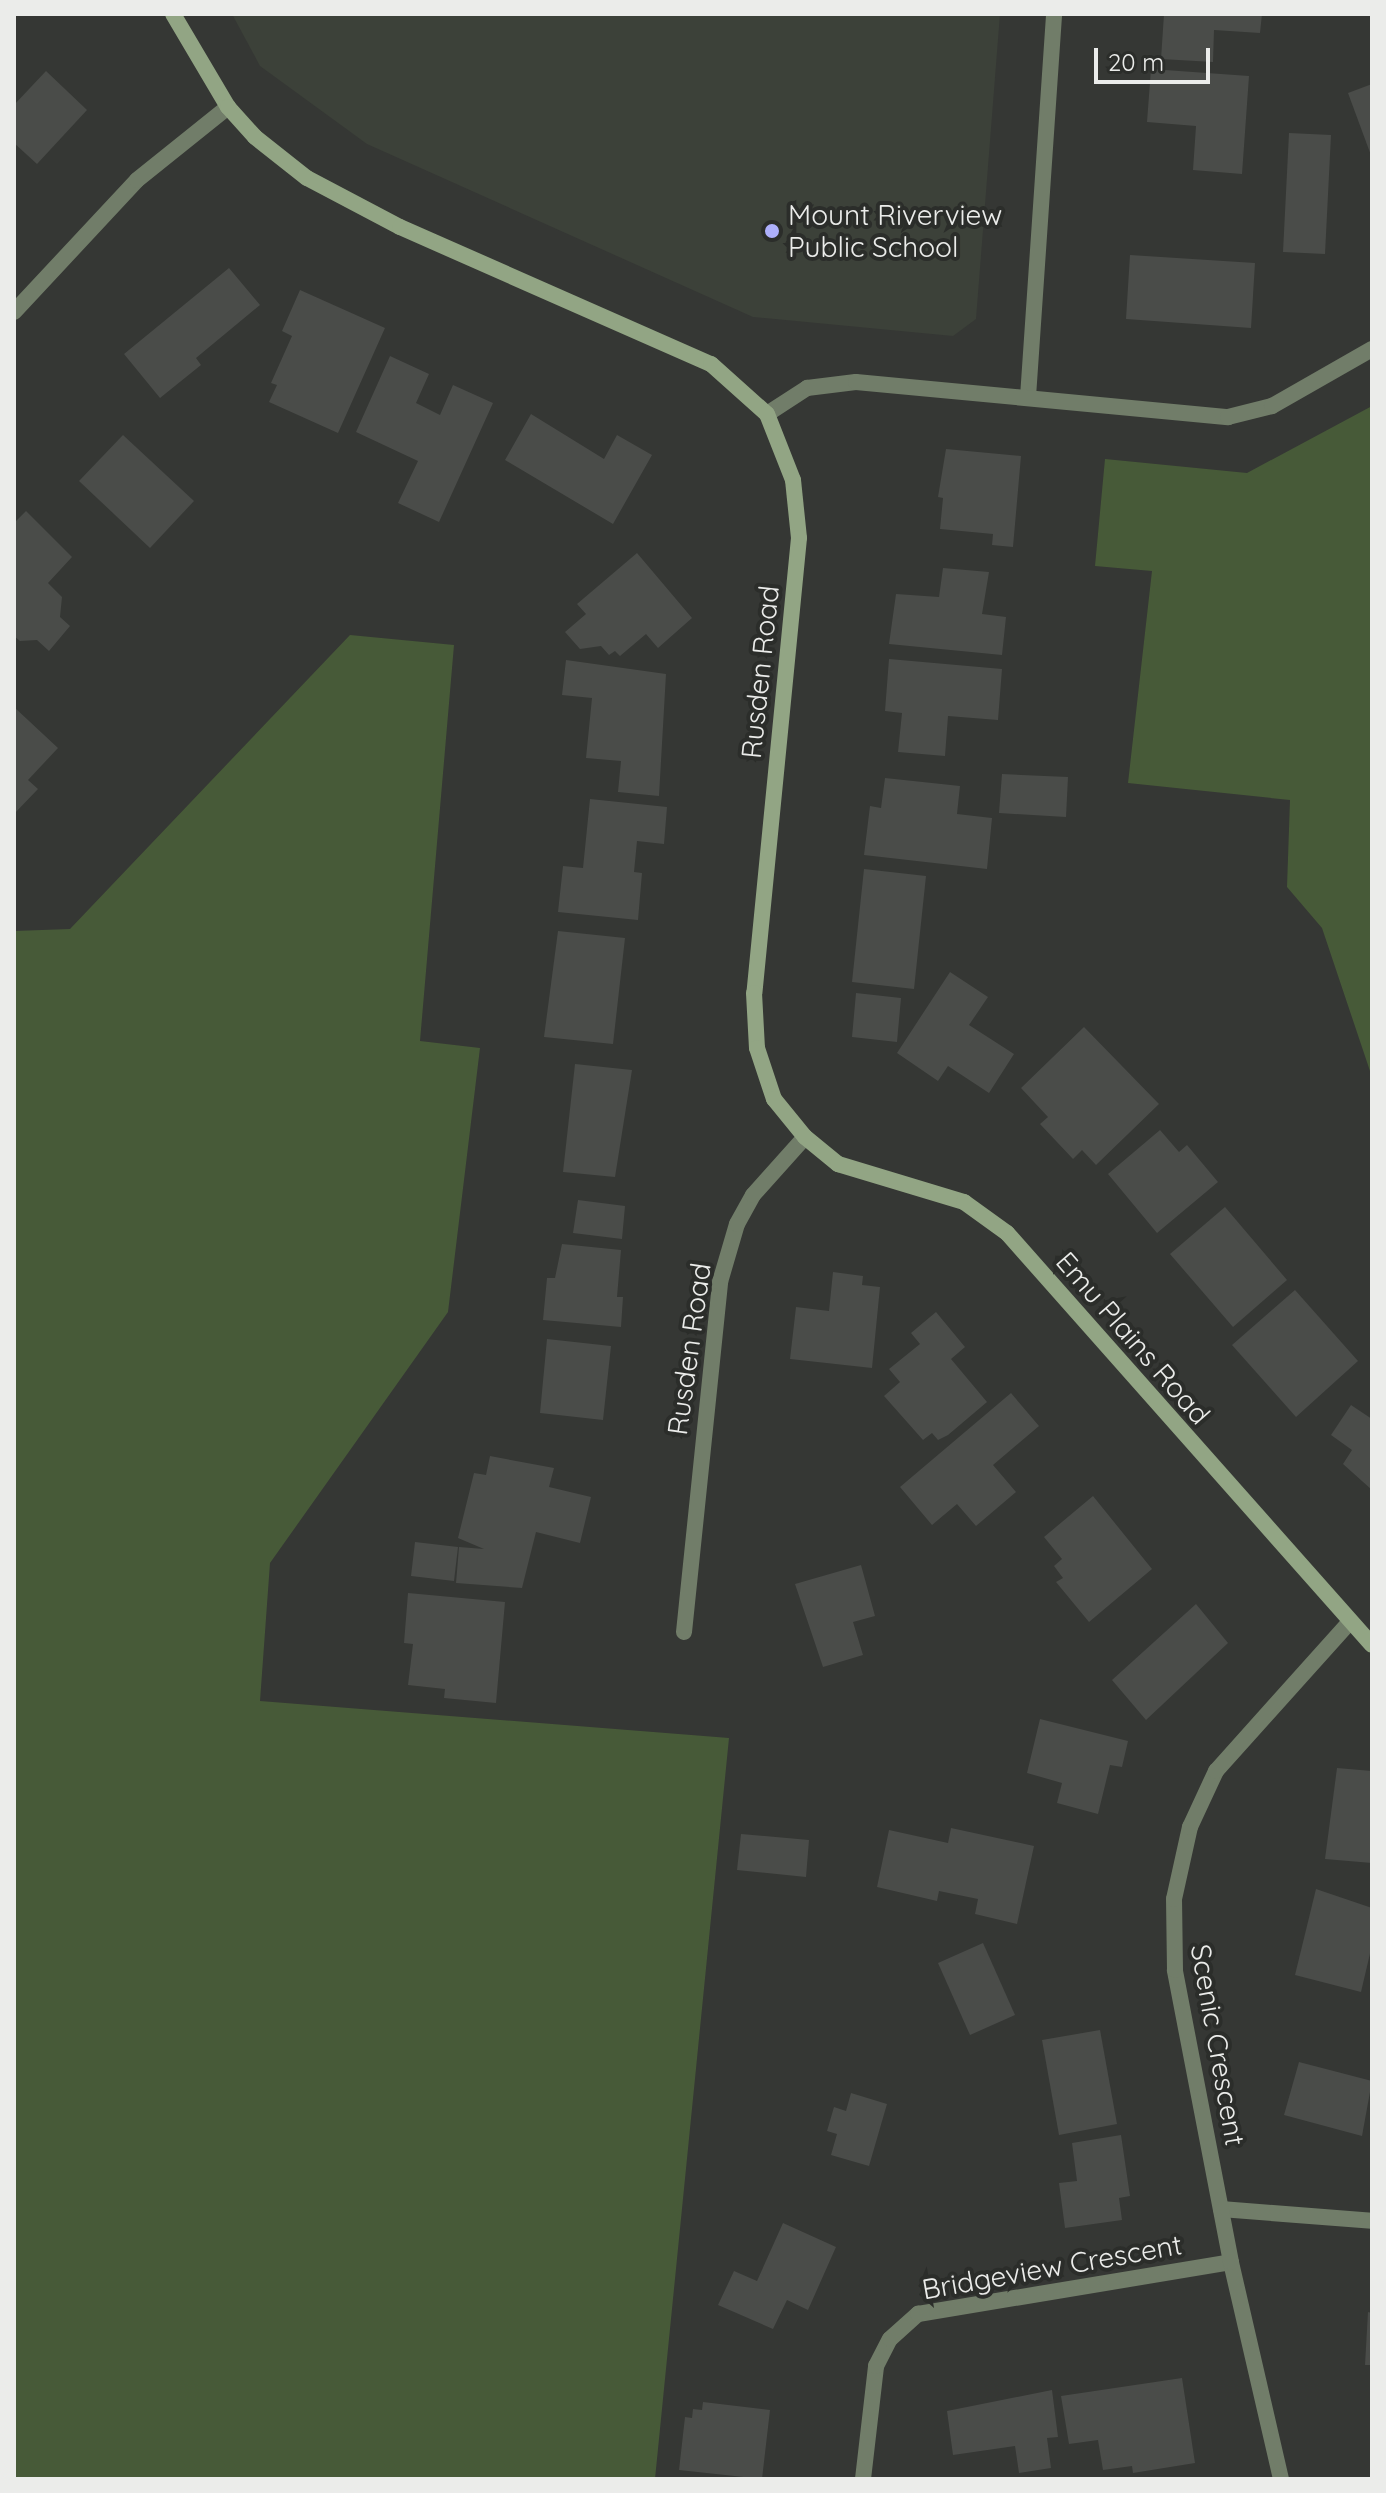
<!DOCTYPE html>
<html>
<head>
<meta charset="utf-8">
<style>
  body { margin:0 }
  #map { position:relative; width:1386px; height:2493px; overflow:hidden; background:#353734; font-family:Quicksand,sans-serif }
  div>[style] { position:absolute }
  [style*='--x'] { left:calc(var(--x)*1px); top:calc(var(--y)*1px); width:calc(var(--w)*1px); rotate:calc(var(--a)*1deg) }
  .built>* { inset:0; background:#3c4139 }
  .green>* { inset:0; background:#475a38 }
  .building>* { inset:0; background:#4a4c49 }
  .street>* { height:16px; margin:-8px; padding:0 8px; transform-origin:8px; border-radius:8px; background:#717d69 }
  .secondary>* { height:16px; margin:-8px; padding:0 8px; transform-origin:8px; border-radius:8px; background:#92a584 }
  .dots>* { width:22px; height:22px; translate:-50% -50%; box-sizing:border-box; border:4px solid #2b2d2a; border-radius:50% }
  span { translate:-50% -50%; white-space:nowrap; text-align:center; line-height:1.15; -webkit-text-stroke:8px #2b2d2a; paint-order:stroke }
  .poi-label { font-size:28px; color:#ebecea }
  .left { translate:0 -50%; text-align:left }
  .street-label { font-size:28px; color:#ebecea }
  .frame { position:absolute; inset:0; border:16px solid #ebecea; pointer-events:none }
  .scale { position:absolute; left:1094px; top:48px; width:116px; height:36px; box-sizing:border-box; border:4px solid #ebecea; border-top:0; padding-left:10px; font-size:24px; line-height:28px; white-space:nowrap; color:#ebecea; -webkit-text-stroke:6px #2b2d2a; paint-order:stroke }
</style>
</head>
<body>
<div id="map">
  <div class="built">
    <i style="clip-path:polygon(232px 14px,1000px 14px,976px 319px,953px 336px,753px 317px,367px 144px,260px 66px)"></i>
  </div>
  <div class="green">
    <i style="clip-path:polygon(1372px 406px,1372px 1077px,1322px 928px,1287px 887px,1290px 800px,1128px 783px,1152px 571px,1095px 566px,1105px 459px,1247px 473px)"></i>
    <i style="clip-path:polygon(350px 635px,454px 645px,420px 1041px,480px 1048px,448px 1312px,270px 1563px,260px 1701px,729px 1738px,655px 2479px,14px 2479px,14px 931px,70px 929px)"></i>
  </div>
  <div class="building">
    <i style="clip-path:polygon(1164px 14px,1262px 14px,1260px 33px,1214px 30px,1213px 62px,1161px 59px)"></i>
    <i style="clip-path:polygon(1151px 69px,1249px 76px,1242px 174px,1193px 170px,1196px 126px,1147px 122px)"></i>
    <i style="clip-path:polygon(46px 71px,87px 110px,37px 164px,14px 143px,14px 105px)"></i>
    <i style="clip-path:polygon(1372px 84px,1372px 158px,1348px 93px)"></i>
    <i style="clip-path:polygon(1289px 133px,1331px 135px,1325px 254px,1283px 252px)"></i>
    <i style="clip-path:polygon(1130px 255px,1255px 263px,1251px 328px,1126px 319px)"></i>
    <i style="clip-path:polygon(229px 268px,260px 305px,196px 358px,201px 365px,160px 398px,124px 354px)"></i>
    <i style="clip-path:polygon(300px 290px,385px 328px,338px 433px,269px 402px,277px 385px,271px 383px,292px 336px,282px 331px)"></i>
    <i style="clip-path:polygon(390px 356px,429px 374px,416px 403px,440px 415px,453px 385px,493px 403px,439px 522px,398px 503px,418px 461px,356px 432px)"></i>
    <i style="clip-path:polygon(531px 414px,604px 459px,617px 435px,652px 455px,613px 524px,505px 460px)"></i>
    <i style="clip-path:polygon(123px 435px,194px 501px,150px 548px,79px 481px)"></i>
    <i style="clip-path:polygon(946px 449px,1021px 456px,1013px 547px,992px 545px,993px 534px,940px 529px,943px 498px,938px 497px)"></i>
    <i style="clip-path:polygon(26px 511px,72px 557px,48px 583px,62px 597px,60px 617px,70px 626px,49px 651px,37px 640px,20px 641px,14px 636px,14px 523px)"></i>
    <i style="clip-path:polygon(637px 553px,692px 618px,658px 648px,646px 634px,620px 656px,615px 651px,609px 655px,601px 646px,580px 649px,565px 632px,586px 614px,577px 604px)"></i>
    <i style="clip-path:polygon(943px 568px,989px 572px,982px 614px,1006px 617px,1002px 655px,889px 644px,896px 594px,939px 597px)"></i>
    <i style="clip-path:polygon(889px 659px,1002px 669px,998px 720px,948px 716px,945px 756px,898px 752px,902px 713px,885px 711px)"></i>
    <i style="clip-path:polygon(566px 660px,666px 674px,659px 796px,618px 792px,621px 761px,586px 758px,592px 698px,562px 695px)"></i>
    <i style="clip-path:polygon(14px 707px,58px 748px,28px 780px,38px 789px,14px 814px)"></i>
    <i style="clip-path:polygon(1002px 774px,1068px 777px,1066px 817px,999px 813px)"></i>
    <i style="clip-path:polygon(885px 778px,960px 786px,957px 814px,992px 818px,987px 869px,864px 855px,870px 806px,881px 808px)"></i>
    <i style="clip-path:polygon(590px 799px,667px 807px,664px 844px,637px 841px,634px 872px,642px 873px,638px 920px,558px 912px,563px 866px,583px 868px)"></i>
    <i style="clip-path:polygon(864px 869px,926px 876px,914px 989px,852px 982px)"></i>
    <i style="clip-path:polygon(558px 931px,625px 938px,613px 1044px,544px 1037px)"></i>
    <i style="clip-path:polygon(950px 972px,988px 997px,969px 1025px,1014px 1054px,989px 1093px,948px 1066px,938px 1081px,897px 1053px)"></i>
    <i style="clip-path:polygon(856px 993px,901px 998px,897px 1042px,852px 1037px)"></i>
    <i style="clip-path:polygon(1084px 1027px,1159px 1104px,1096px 1165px,1082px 1150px,1073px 1159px,1040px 1124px,1048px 1117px,1021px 1088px)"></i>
    <i style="clip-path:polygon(575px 1064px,632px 1070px,615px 1177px,563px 1172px)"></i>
    <i style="clip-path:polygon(1160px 1130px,1179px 1152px,1187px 1145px,1218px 1182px,1157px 1233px,1108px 1174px)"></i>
    <i style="clip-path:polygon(578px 1200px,625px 1206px,622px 1239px,573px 1233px)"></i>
    <i style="clip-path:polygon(1225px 1207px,1287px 1280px,1233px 1327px,1170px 1254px)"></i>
    <i style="clip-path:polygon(562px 1244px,621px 1250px,617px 1297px,623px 1297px,621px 1327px,543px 1320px,547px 1278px,555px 1278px)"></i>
    <i style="clip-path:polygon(833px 1272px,863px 1276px,862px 1285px,880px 1287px,872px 1368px,790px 1359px,796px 1307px,829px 1311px)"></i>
    <i style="clip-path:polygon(1295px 1290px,1358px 1361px,1296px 1417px,1232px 1345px)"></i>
    <i style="clip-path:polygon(936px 1312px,965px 1347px,951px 1359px,987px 1402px,948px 1435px,938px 1440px,932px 1433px,923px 1440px,884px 1396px,900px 1382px,889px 1369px,920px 1344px,911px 1333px)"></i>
    <i style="clip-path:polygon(547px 1339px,611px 1346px,603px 1420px,540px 1413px)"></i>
    <i style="clip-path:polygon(1011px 1393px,1039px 1426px,993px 1465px,1016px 1492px,976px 1526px,957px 1504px,932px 1525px,900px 1487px)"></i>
    <i style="clip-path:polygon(1351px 1405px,1372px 1419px,1372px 1490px,1343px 1464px,1352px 1450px,1331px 1435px)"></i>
    <i style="clip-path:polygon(490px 1456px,554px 1468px,549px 1487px,591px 1497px,580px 1543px,536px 1532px,522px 1588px,456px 1583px,459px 1547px,484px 1549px,458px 1538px,474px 1473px,486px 1475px)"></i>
    <i style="clip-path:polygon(1093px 1496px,1152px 1569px,1089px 1622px,1056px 1582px,1063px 1578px,1054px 1566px,1062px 1559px,1044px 1537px)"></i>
    <i style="clip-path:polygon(415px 1542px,458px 1547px,454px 1581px,411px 1576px)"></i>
    <i style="clip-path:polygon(861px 1565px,875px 1616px,853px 1622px,863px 1655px,823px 1667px,795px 1584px)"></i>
    <i style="clip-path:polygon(408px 1593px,505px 1602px,496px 1703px,444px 1698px,445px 1689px,408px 1685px,413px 1644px,404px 1643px)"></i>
    <i style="clip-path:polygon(1196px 1604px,1228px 1643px,1146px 1720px,1112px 1680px)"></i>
    <i style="clip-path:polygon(1040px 1719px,1128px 1741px,1122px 1767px,1110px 1765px,1098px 1814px,1057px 1803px,1062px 1783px,1027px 1773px)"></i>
    <i style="clip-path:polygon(1337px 1768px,1372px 1771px,1372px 1863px,1325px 1859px)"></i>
    <i style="clip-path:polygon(951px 1828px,1034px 1846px,1017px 1924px,975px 1914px,978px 1899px,939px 1891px,937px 1901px,877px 1887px,889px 1830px,948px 1843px)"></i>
    <i style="clip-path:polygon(741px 1834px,809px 1840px,806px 1877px,737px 1870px)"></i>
    <i style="clip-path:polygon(1316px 1889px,1372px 1908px,1372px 1945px,1361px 1992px,1295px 1975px)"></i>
    <i style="clip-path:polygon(983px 1943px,1015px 2015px,970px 2035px,938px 1963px)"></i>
    <i style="clip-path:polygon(1100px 2030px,1117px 2124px,1059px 2135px,1042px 2040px)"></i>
    <i style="clip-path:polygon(1299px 2062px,1372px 2081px,1362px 2136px,1284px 2115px)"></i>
    <i style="clip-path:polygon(851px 2093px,887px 2104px,869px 2166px,831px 2155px,837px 2134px,827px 2131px,834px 2107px,846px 2111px)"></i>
    <i style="clip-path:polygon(1121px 2135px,1130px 2196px,1119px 2198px,1122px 2220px,1065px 2228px,1059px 2183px,1077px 2181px,1072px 2143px)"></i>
    <i style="clip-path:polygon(783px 2223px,836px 2247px,808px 2310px,787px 2300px,773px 2329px,718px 2305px,734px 2271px,757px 2281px)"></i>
    <i style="clip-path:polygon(1368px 2312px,1372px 2313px,1372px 2365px,1365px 2365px)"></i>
    <i style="clip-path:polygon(1182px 2378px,1195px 2463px,1133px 2473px,1132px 2466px,1103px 2470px,1098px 2440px,1069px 2444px,1061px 2396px)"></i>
    <i style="clip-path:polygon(1052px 2390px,1058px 2437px,1047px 2438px,1051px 2468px,1019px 2473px,1015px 2446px,953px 2455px,947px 2411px)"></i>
    <i style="clip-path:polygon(703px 2402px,770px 2410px,762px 2479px,679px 2470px,685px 2417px,692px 2418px,693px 2409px,702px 2410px)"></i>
  </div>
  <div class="street">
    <i style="--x:14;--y:312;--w:180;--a:-47"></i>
    <i style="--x:137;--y:180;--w:117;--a:-38.7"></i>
    <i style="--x:1028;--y:397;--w:384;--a:-86.1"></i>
    <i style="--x:767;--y:414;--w:48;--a:-33"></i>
    <i style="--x:807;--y:388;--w:49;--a:-7"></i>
    <i style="--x:856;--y:382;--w:374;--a:5.4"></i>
    <i style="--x:1228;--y:417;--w:45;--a:-14"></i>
    <i style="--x:1272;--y:406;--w:115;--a:-29.7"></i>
    <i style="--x:684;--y:1632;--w:352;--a:-84.1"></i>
    <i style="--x:720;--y:1282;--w:60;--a:-73.7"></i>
    <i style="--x:737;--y:1224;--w:33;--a:-61"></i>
    <i style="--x:753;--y:1195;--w:78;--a:-48.1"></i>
    <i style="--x:1221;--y:2209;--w:151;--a:4.5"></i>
    <i style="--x:863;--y:2479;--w:114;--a:-83.4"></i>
    <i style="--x:876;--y:2366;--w:30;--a:-63"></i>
    <i style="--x:890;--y:2339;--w:38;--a:-42"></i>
    <i style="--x:918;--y:2314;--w:317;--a:-9.4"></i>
    <i style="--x:1281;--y:2479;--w:223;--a:-103"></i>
    <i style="--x:1231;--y:2262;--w:297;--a:-100.9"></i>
    <i style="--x:1175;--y:1970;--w:71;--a:-90.8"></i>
    <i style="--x:1174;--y:1899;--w:74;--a:-77.5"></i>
    <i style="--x:1190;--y:1827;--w:62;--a:-65.1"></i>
    <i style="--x:1216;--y:1771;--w:198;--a:-48.1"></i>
  </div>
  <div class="secondary">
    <i style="--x:173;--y:14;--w:108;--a:59.4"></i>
    <i style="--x:228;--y:107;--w:40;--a:48"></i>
    <i style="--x:255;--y:137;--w:66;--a:38.3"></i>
    <i style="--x:307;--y:178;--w:105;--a:27.8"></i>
    <i style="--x:400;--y:227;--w:340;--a:23.8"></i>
    <i style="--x:711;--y:364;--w:75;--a:41.8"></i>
    <i style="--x:767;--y:414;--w:71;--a:68.5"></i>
    <i style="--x:793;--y:480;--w:58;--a:84.1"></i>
    <i style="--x:799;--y:538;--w:457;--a:95.6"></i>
    <i style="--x:754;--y:993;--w:55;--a:86.9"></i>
    <i style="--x:757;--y:1048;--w:54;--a:71.6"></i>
    <i style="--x:774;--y:1099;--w:49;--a:50.8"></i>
    <i style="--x:805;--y:1137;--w:43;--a:39.3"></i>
    <i style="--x:838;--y:1164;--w:132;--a:16.8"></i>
    <i style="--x:964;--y:1202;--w:53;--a:35.8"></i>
    <i style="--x:1007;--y:1233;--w:550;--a:48.46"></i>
  </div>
  <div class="dots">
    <i style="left:772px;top:231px;background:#adaffb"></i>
  </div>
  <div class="poi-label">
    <span class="left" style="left:788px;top:231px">Mount Riverview<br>Public School</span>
  </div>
  <div class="street-label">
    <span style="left:760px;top:672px;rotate:-84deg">Rusden Road</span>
    <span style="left:1133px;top:1338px;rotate:49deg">Emu Plains Road</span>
    <span style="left:689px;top:1349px;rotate:-82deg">Rusden Road</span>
    <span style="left:1218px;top:2045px;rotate:80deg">Scenic Crescent</span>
    <span style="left:1052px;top:2267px;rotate:-10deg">Bridgeview Crescent</span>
  </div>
  <div class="frame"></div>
  <div class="scale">20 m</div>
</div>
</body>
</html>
